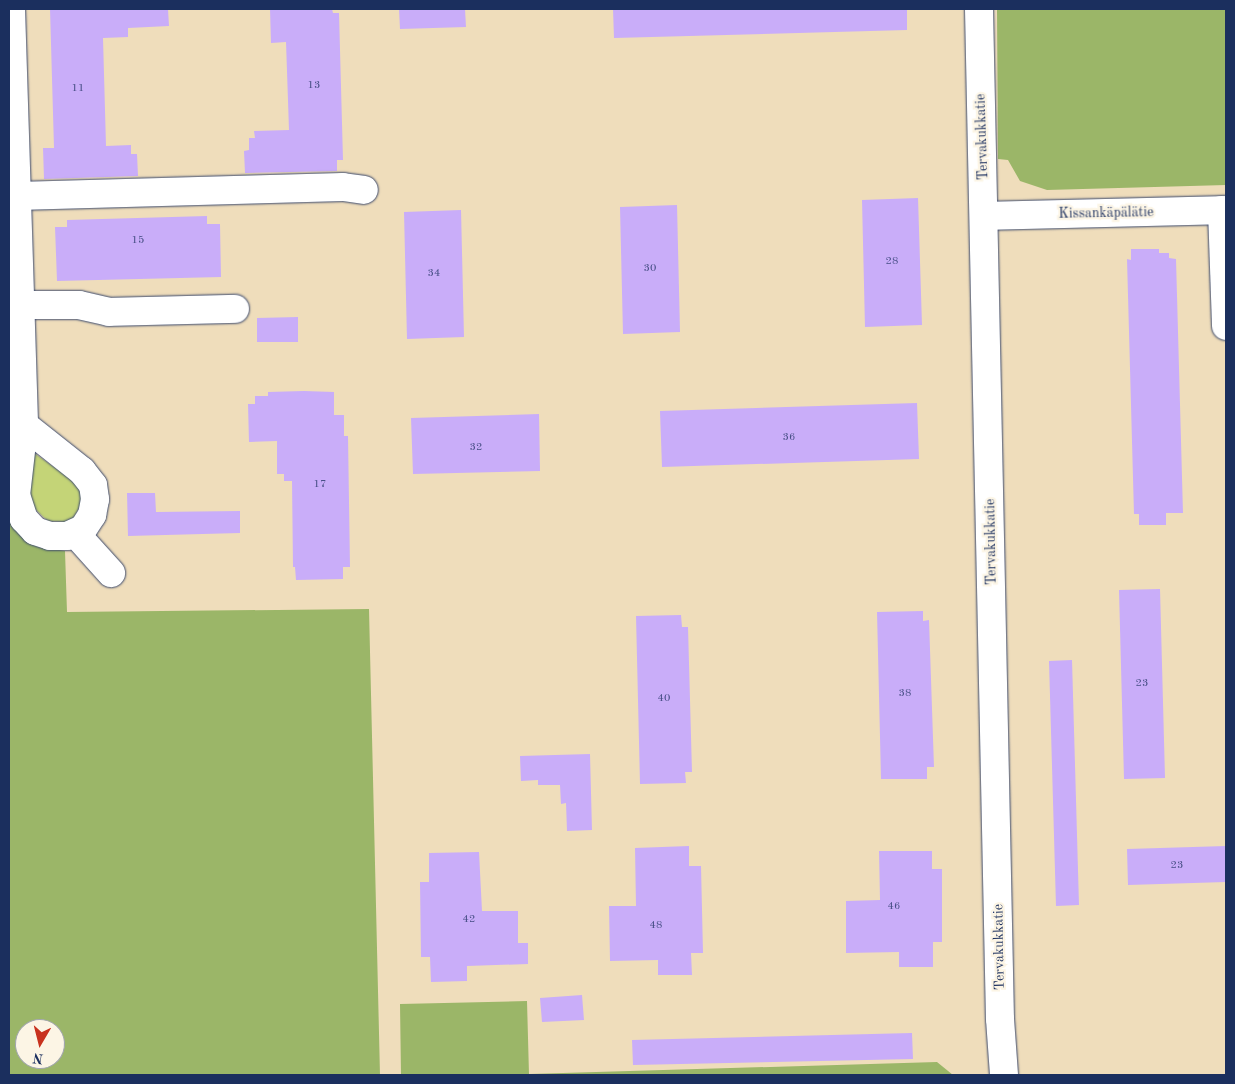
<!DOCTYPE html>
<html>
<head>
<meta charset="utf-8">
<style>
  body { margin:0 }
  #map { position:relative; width:1235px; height:1084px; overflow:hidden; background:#efddbb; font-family:"Old Standard TT",serif }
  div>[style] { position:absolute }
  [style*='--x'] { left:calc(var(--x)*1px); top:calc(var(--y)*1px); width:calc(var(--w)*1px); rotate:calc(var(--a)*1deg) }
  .green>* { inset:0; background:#c4d477 }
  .forest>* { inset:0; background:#9bb668 }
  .building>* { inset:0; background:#c9adf9 }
  .roads { filter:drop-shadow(0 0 1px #3b496c) drop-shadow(0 0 1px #3b496c) }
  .minor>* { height:28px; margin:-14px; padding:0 14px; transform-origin:14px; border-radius:14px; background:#fff }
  span { translate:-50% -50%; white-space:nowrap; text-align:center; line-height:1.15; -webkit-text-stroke:4.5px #fcf5e5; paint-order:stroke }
  .number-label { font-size:11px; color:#464e85 }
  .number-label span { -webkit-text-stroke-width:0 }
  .street-label { font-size:14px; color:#1b2f5e }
  .frame { position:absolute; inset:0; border:10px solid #1b2f5e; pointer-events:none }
  .north { position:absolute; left:15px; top:1019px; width:50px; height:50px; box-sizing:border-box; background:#fcf5e5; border:1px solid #a2a6af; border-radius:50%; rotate:188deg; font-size:14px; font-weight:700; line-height:20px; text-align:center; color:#1b2f5e }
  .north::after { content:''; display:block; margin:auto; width:18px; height:22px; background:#c8321e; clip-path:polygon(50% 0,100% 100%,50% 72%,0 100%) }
</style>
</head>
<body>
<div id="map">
  <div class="green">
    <i style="clip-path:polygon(34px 453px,75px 482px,81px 490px,81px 504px,73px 519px,66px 522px,48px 521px,34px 508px,29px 495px)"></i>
  </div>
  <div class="forest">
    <i style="clip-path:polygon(997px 9px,1226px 9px,1226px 185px,1047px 190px,1020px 181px,1008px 160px,998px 159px)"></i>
    <i style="clip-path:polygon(evenodd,9px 514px,37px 546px,65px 551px,67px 612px,369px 609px,380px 1075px,9px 1075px,9px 514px,25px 1029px,55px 1029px,55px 1059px,25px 1059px,25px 1029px)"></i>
    <i style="clip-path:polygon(527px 1001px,529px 1074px,937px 1062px,953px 1075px,401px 1075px,400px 1004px)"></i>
  </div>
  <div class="building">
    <i style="clip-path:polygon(50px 9px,168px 9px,169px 26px,128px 28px,128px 37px,103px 38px,106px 146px,131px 145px,131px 154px,137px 154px,138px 176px,44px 179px,43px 148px,54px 148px)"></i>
    <i style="clip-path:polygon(270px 9px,332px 9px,333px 13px,339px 13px,343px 160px,337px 160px,337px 171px,245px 173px,244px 151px,249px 150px,249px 138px,255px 138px,254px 131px,289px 130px,286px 42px,271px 43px)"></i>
    <i style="clip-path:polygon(399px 9px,465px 9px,466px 27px,400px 29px)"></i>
    <i style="clip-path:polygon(613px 9px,907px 9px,907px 30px,614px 38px)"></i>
    <i style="clip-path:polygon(918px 198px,922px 325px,865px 327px,862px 200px)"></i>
    <i style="clip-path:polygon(677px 205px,680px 332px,623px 334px,620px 207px)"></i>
    <i style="clip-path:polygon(461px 210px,464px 337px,407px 339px,404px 212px)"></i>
    <i style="clip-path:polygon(207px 216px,207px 224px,220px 224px,221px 277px,57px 281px,55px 227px,67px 227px,67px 220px)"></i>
    <i style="clip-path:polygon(1131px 249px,1159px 249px,1159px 253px,1169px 253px,1169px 258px,1176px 259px,1183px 513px,1166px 513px,1166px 525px,1139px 525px,1139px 514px,1134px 514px,1127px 259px,1131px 260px)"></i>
    <i style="clip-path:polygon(298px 317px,298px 342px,257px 342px,257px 318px)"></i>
    <i style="clip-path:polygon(304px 391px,334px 392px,334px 415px,344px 415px,344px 436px,348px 436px,350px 567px,343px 567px,343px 579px,296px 580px,295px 567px,293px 567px,292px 481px,284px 481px,284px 474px,277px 474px,277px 441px,249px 442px,248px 404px,255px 404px,255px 396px,268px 396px,268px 392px)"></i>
    <i style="clip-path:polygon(917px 403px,919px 459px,662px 467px,660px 411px)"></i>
    <i style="clip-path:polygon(539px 414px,540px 471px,413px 474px,411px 418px)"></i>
    <i style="clip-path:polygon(127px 493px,155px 493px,156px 512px,240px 511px,240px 533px,128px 536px)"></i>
    <i style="clip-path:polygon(1160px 589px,1165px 778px,1124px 779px,1119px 590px)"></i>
    <i style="clip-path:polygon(923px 611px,923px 621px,929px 620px,934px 767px,927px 767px,927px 779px,881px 779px,877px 612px)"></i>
    <i style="clip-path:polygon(681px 615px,682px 627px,688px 627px,692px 772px,685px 772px,686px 783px,640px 784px,636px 616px)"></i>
    <i style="clip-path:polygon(1072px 660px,1079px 905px,1056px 906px,1049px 661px)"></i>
    <i style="clip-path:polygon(590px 754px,592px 830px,567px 831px,566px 803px,561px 804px,560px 785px,538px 785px,538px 780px,521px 781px,520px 756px)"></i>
    <i style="clip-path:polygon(689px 846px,689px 866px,701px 866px,703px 953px,691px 953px,692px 975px,658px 975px,658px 960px,610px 961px,609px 906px,636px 906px,635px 848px)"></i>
    <i style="clip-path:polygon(1226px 846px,1226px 882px,1128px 885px,1127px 849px)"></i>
    <i style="clip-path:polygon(879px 851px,932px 851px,932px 869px,942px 869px,942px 942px,933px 942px,933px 967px,899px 967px,899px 952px,846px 953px,846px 901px,880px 900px)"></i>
    <i style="clip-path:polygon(479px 852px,482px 911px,518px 911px,518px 943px,528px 943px,528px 964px,467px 966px,467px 981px,431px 982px,430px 957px,421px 957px,420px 882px,429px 882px,429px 853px)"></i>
    <i style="clip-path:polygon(582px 995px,584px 1020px,542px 1022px,540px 998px)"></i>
    <i style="clip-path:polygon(912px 1033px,913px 1059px,633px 1065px,632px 1040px)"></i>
  </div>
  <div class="roads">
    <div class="minor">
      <i style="--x:11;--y:9;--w:416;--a:88.2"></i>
      <i style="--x:24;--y:425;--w:70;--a:96.5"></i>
      <i style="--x:16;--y:495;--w:25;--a:72"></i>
      <i style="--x:24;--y:519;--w:16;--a:47"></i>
      <i style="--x:35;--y:531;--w:16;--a:18"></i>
      <i style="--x:50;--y:536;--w:17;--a:0"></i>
      <i style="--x:67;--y:536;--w:17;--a:-24"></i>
      <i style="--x:83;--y:529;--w:17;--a:-57"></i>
      <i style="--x:92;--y:515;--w:16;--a:-79"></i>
      <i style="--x:95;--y:499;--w:14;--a:-98"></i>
      <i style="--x:93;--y:485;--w:18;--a:-128"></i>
      <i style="--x:82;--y:471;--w:74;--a:-141.6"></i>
      <i style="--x:979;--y:9;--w:1010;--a:88.81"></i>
      <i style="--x:1000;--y:1019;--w:56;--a:85.9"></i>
      <i style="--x:17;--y:196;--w:326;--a:-1.6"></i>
      <i style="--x:343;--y:187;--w:21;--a:8"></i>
      <i style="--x:1222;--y:210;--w:116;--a:88"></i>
      <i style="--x:985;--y:216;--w:241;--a:-1.4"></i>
      <i style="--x:20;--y:305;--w:59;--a:0"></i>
      <i style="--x:79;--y:305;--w:31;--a:13"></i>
      <i style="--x:109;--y:312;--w:126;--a:-1.4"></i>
      <i style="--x:75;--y:533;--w:54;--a:48"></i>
    </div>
  </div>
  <div class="number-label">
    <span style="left:314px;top:86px">13</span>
    <span style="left:78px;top:89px">11</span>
    <span style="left:138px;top:241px">15</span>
    <span style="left:892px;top:262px">28</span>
    <span style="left:650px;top:269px">30</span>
    <span style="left:434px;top:274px">34</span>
    <span style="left:789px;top:438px">36</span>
    <span style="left:476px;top:448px">32</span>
    <span style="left:320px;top:485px">17</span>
    <span style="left:1142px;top:684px">23</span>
    <span style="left:905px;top:694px">38</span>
    <span style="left:664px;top:699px">40</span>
    <span style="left:1177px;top:866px">23</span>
    <span style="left:894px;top:907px">46</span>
    <span style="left:469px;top:920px">42</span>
    <span style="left:656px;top:926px">48</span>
  </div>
  <div class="street-label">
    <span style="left:982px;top:137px;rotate:-92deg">Tervakukkatie</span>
    <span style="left:1106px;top:213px;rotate:-1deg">Kissankäpälätie</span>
    <span style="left:991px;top:542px;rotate:-91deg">Tervakukkatie</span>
    <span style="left:999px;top:947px;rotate:-91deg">Tervakukkatie</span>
  </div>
  <div class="frame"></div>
  <div class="north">N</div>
</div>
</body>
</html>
